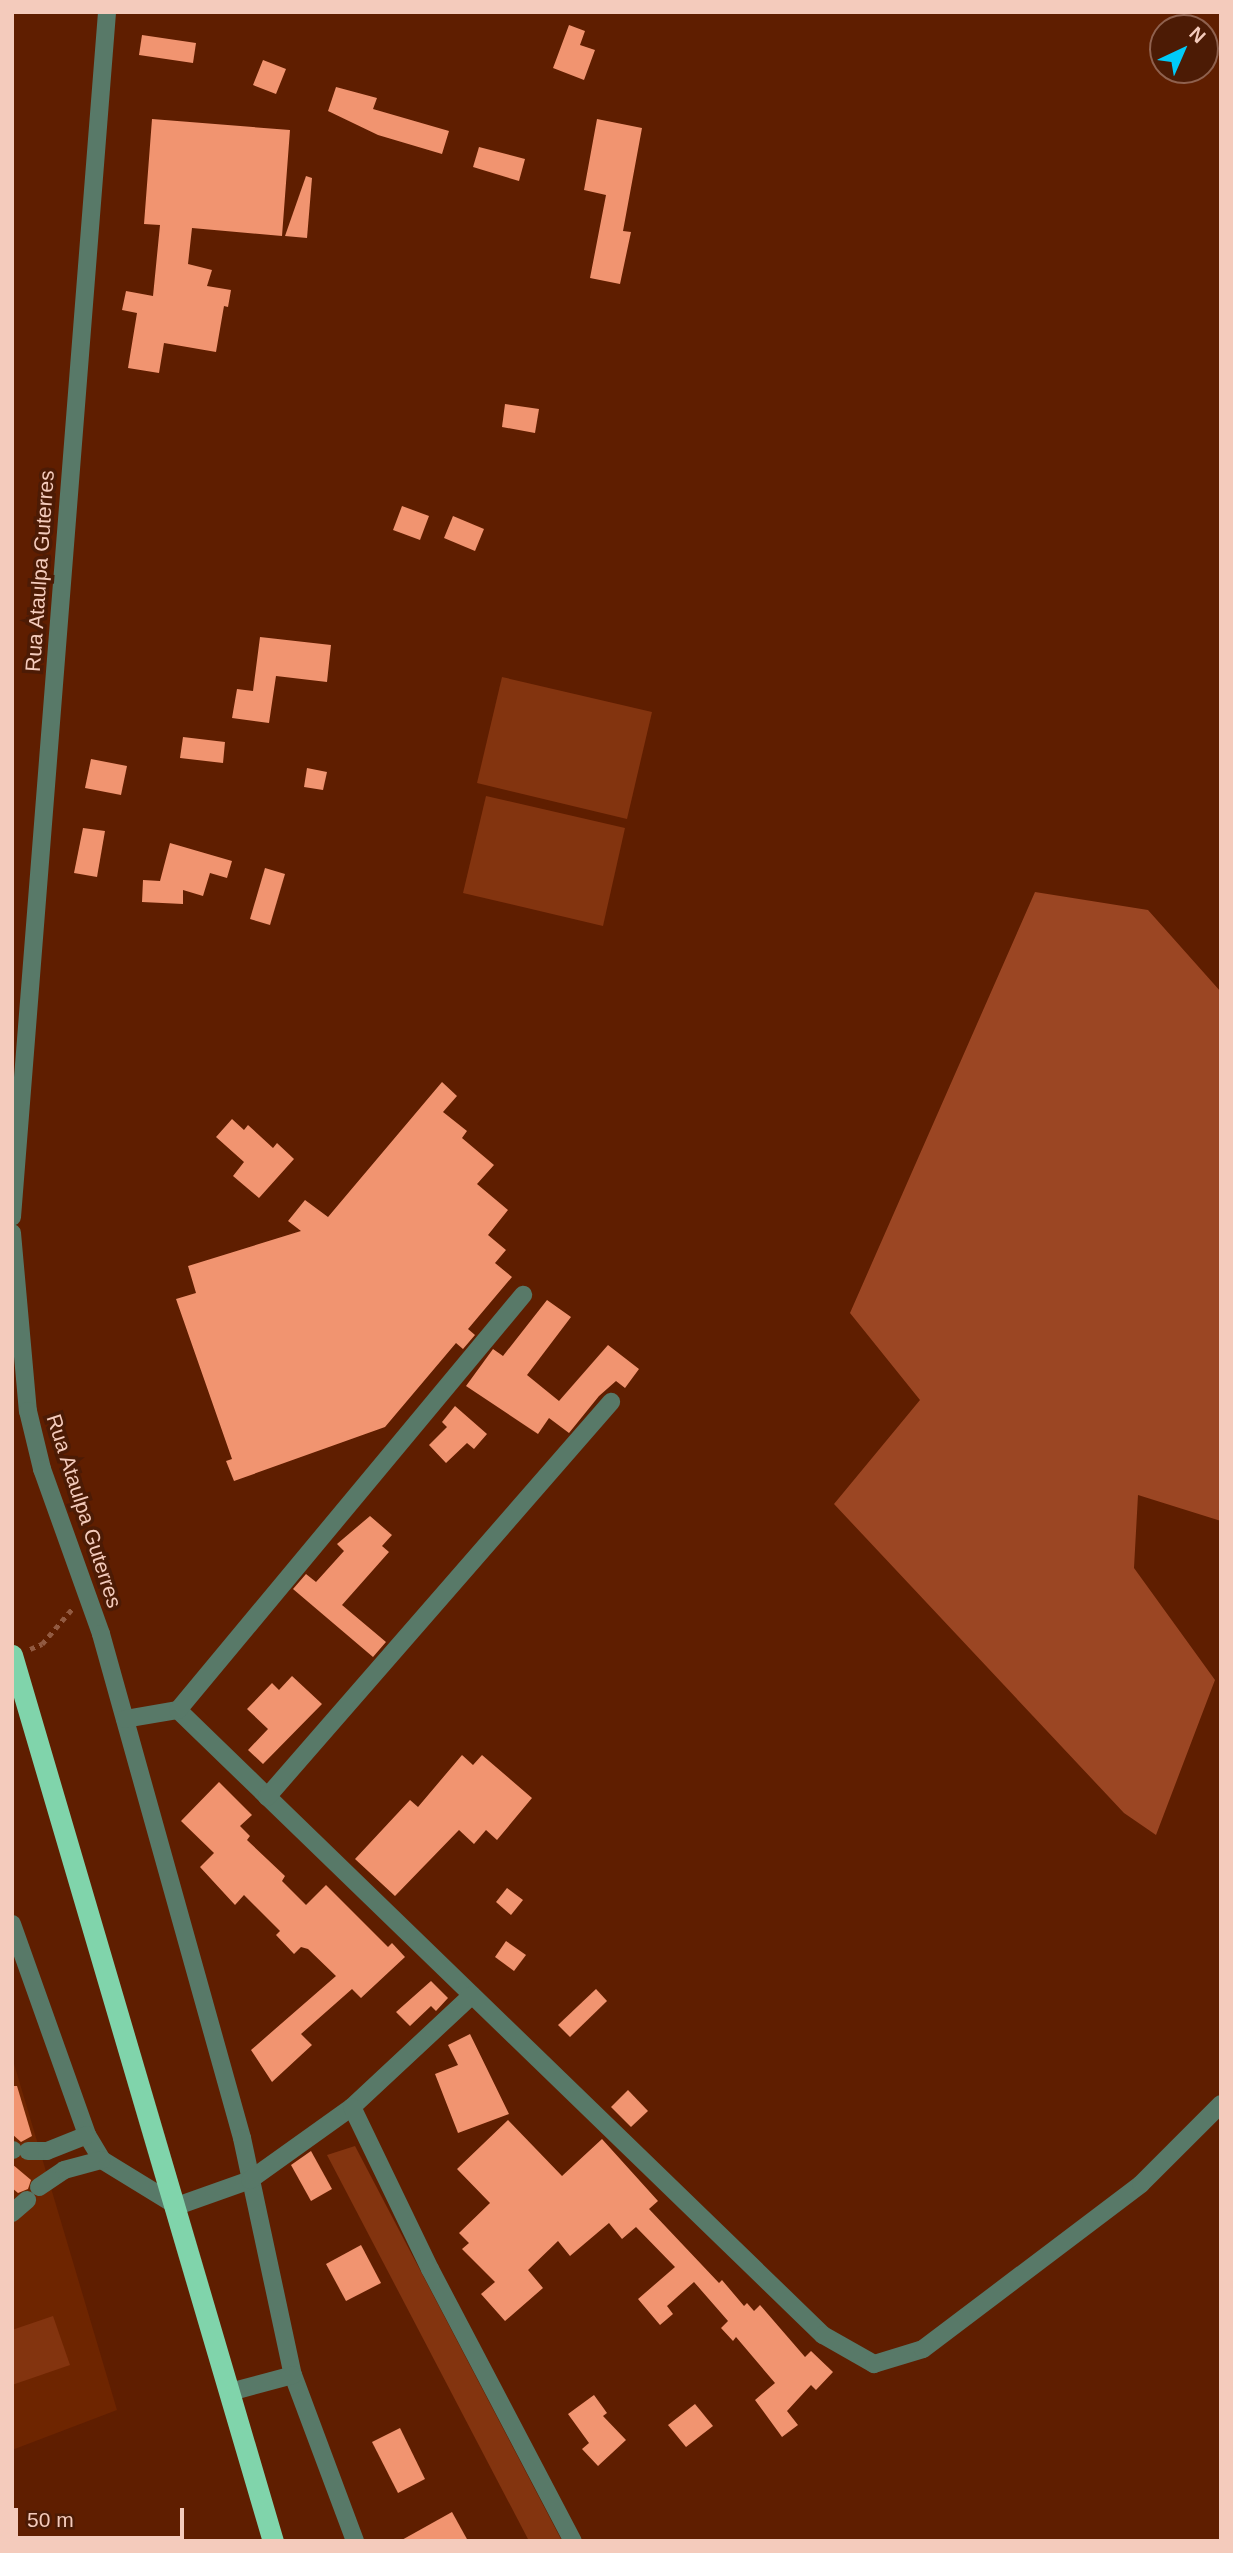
<!DOCTYPE html>
<html>
<head>
<meta charset="utf-8">
<style>
  body { margin:0 }
  #map { position:relative; width:1233px; height:2553px; overflow:hidden; background:#5f1e00; font-family:Helvetica,sans-serif }
  div>[style] { position:absolute }
  [style*='--x'] { left:calc(var(--x)*1px); top:calc(var(--y)*1px); width:calc(var(--w)*1px); rotate:calc(var(--a)*1deg) }
  .built>* { inset:0; background:#6e2500 }
  .green>* { inset:0; background:#83340f }
  .forest>* { inset:0; background:#9b4623 }
  .building>* { inset:0; background:#f19470 }
  .path>* { height:4.5px; margin-top:-2.25px; transform-origin:0; background:repeating-linear-gradient(90deg,#925a41 0 5px,transparent 0 10px) }
  .minor>* { height:18px; margin:-9px; padding:0 9px; transform-origin:9px; border-radius:9px; background:#587968 }
  .highway>* { height:21px; margin:-10.5px; padding:0 10.5px; transform-origin:10.5px; border-radius:10.5px; background:#80d4ab }
  span { translate:-50% -50%; white-space:nowrap; text-align:center; line-height:1.15; -webkit-text-stroke:7px #4c1b05; paint-order:stroke }
  .street-label { font-size:21px; color:#f4cbbc }
  .frame { position:absolute; inset:0; border:14px solid #f4cbbc; pointer-events:none }
  .north { position:absolute; left:1149px; top:14px; width:70px; height:70px; box-sizing:border-box; background:#4c1b05; border:2px solid #8f614e; border-radius:50%; rotate:44deg; font-size:19px; font-weight:700; line-height:28px; text-align:center; color:#f4cbbc }
  .north::after { content:''; display:block; margin:auto; width:24px; height:32px; background:#00cbf9; clip-path:polygon(50% 0,100% 100%,50% 72%,0 100%) }
  .scale { position:absolute; left:14px; top:2508px; width:170px; height:32px; box-sizing:border-box; border:4px solid #f4cbbc; border-top:0; padding-left:9px; font-size:21px; line-height:24px; white-space:nowrap; color:#f4cbbc; -webkit-text-stroke:5px #4c1b05; paint-order:stroke }
</style>
</head>
<body>
<div id="map">
  <div class="built">
    <i style="clip-path:polygon(12px 2057px,117px 2410px,12px 2450px)"></i>
  </div>
  <div class="green">
    <i style="clip-path:polygon(502px 677px,652px 712px,627px 819px,477px 783px)"></i>
    <i style="clip-path:polygon(486px 796px,625px 828px,603px 926px,463px 893px)"></i>
    <i style="clip-path:polygon(355px 2146px,562px 2541px,529px 2541px,327px 2155px)"></i>
    <i style="clip-path:polygon(53px 2316px,70px 2365px,12px 2385px,12px 2330px)"></i>
  </div>
  <div class="forest">
    <i style="clip-path:polygon(1035px 892px,1148px 910px,1221px 992px,1221px 1521px,1138px 1495px,1134px 1568px,1215px 1680px,1156px 1835px,1124px 1813px,834px 1504px,920px 1400px,850px 1313px)"></i>
  </div>
  <div class="building">
    <i style="clip-path:polygon(569px 25px,585px 31px,580px 45px,595px 50px,584px 80px,553px 68px)"></i>
    <i style="clip-path:polygon(142px 35px,196px 43px,193px 63px,139px 55px)"></i>
    <i style="clip-path:polygon(263px 60px,286px 69px,276px 94px,253px 85px)"></i>
    <i style="clip-path:polygon(336px 87px,377px 98px,373px 109px,449px 131px,442px 154px,378px 135px,328px 111px)"></i>
    <i style="clip-path:polygon(152px 119px,290px 130px,282px 236px,192px 228px,188px 264px,212px 270px,207px 286px,231px 290px,228px 307px,224px 306px,216px 352px,164px 343px,159px 373px,128px 368px,137px 313px,122px 310px,126px 291px,153px 296px,160px 225px,144px 224px)"></i>
    <i style="clip-path:polygon(597px 119px,642px 128px,623px 231px,631px 232px,620px 284px,590px 278px,606px 195px,584px 190px)"></i>
    <i style="clip-path:polygon(479px 147px,525px 159px,519px 181px,473px 167px)"></i>
    <i style="clip-path:polygon(306px 176px,312px 178px,307px 238px,285px 236px)"></i>
    <i style="clip-path:polygon(505px 404px,539px 409px,535px 433px,502px 427px)"></i>
    <i style="clip-path:polygon(402px 506px,429px 516px,420px 540px,393px 530px)"></i>
    <i style="clip-path:polygon(453px 516px,484px 529px,475px 551px,444px 538px)"></i>
    <i style="clip-path:polygon(260px 637px,331px 645px,327px 682px,276px 676px,269px 723px,232px 718px,237px 689px,253px 691px)"></i>
    <i style="clip-path:polygon(183px 737px,225px 742px,223px 763px,180px 758px)"></i>
    <i style="clip-path:polygon(91px 759px,127px 766px,121px 795px,85px 788px)"></i>
    <i style="clip-path:polygon(307px 768px,327px 772px,323px 790px,304px 787px)"></i>
    <i style="clip-path:polygon(83px 828px,105px 831px,97px 877px,74px 873px)"></i>
    <i style="clip-path:polygon(170px 843px,232px 861px,227px 878px,210px 873px,203px 896px,183px 890px,183px 904px,142px 902px,143px 880px,160px 881px)"></i>
    <i style="clip-path:polygon(265px 868px,285px 874px,270px 925px,250px 919px)"></i>
    <i style="clip-path:polygon(442px 1082px,457px 1096px,443px 1112px,467px 1131px,462px 1138px,494px 1165px,477px 1184px,508px 1210px,488px 1235px,506px 1250px,495px 1263px,512px 1277px,468px 1329px,475px 1335px,463px 1349px,456px 1343px,385px 1427px,234px 1481px,226px 1461px,232px 1459px,176px 1299px,196px 1293px,188px 1266px,301px 1231px,288px 1221px,305px 1200px,328px 1217px)"></i>
    <i style="clip-path:polygon(232px 1119px,244px 1130px,248px 1125px,273px 1148px,277px 1143px,294px 1159px,259px 1198px,233px 1176px,244px 1162px,216px 1137px)"></i>
    <i style="clip-path:polygon(547px 1300px,571px 1317px,527px 1375px,559px 1401px,608px 1345px,639px 1369px,625px 1388px,616px 1381px,599px 1396px,569px 1433px,549px 1418px,538px 1434px,466px 1386px,493px 1349px,503px 1356px)"></i>
    <i style="clip-path:polygon(455px 1406px,487px 1434px,474px 1449px,467px 1443px,446px 1463px,429px 1445px,447px 1427px,442px 1422px)"></i>
    <i style="clip-path:polygon(370px 1516px,392px 1535px,382px 1546px,389px 1552px,342px 1605px,386px 1642px,373px 1657px,293px 1589px,306px 1574px,316px 1582px,344px 1551px,337px 1544px)"></i>
    <i style="clip-path:polygon(292px 1676px,322px 1704px,263px 1764px,248px 1750px,268px 1729px,247px 1709px,272px 1683px,279px 1690px)"></i>
    <i style="clip-path:polygon(462px 1755px,473px 1765px,482px 1755px,532px 1798px,497px 1840px,486px 1830px,474px 1844px,459px 1830px,395px 1896px,355px 1859px,410px 1800px,418px 1807px)"></i>
    <i style="clip-path:polygon(219px 1782px,252px 1815px,240px 1826px,250px 1836px,247px 1840px,285px 1876px,282px 1881px,306px 1905px,326px 1885px,388px 1947px,392px 1943px,405px 1957px,361px 1998px,352px 1989px,301px 2034px,312px 2045px,272px 2082px,251px 2050px,336px 1976px,308px 1949px,301px 1947px,294px 1954px,276px 1935px,280px 1931px,244px 1895px,235px 1905px,200px 1867px,214px 1853px,181px 1821px)"></i>
    <i style="clip-path:polygon(507px 1888px,523px 1900px,511px 1915px,496px 1902px)"></i>
    <i style="clip-path:polygon(506px 1941px,526px 1955px,514px 1971px,495px 1957px)"></i>
    <i style="clip-path:polygon(431px 1981px,448px 1998px,436px 2011px,431px 2006px,410px 2026px,396px 2012px)"></i>
    <i style="clip-path:polygon(596px 1989px,607px 2001px,570px 2037px,558px 2025px)"></i>
    <i style="clip-path:polygon(470px 2034px,509px 2114px,458px 2133px,435px 2074px,458px 2065px,448px 2045px)"></i>
    <i style="clip-path:polygon(12px 2086px,17px 2086px,32px 2136px,21px 2142px,12px 2134px)"></i>
    <i style="clip-path:polygon(628px 2090px,648px 2111px,631px 2127px,611px 2107px)"></i>
    <i style="clip-path:polygon(508px 2120px,562px 2176px,602px 2139px,658px 2201px,649px 2209px,719px 2283px,722px 2280px,744px 2306px,747px 2303px,754px 2311px,760px 2305px,805px 2357px,811px 2351px,833px 2372px,816px 2390px,811px 2385px,787px 2411px,798px 2425px,782px 2437px,755px 2400px,775px 2383px,736px 2337px,733px 2341px,721px 2328px,728px 2321px,694px 2282px,667px 2306px,673px 2314px,660px 2325px,638px 2299px,675px 2267px,636px 2227px,622px 2239px,609px 2223px,570px 2256px,558px 2241px,528px 2270px,543px 2288px,505px 2321px,481px 2294px,495px 2282px,462px 2249px,469px 2243px,459px 2233px,490px 2203px,457px 2169px)"></i>
    <i style="clip-path:polygon(311px 2151px,332px 2189px,311px 2201px,291px 2165px)"></i>
    <i style="clip-path:polygon(12px 2164px,31px 2180px,28px 2189px,18px 2193px,12px 2188px)"></i>
    <i style="clip-path:polygon(361px 2245px,381px 2283px,346px 2301px,326px 2264px)"></i>
    <i style="clip-path:polygon(594px 2395px,607px 2413px,603px 2416px,626px 2440px,598px 2466px,582px 2449px,589px 2443px,568px 2414px)"></i>
    <i style="clip-path:polygon(695px 2404px,713px 2426px,686px 2447px,668px 2425px)"></i>
    <i style="clip-path:polygon(400px 2428px,425px 2479px,398px 2493px,372px 2442px)"></i>
    <i style="clip-path:polygon(452px 2512px,468px 2541px,400px 2541px)"></i>
  </div>
  <div class="path">
    <i style="--x:30;--y:1649;--w:13;--a:-23"></i>
    <i style="--x:42;--y:1644;--w:46;--a:-49.4"></i>
  </div>
  <div class="minor">
    <i style="--x:12;--y:1217;--w:1209;--a:-85.49"></i>
    <i style="--x:12;--y:1233;--w:179;--a:84.9"></i>
    <i style="--x:28;--y:1411;--w:60;--a:76.4"></i>
    <i style="--x:42;--y:1469;--w:175;--a:70.3"></i>
    <i style="--x:101;--y:1634;--w:523;--a:74.37"></i>
    <i style="--x:242;--y:2138;--w:242;--a:77.9"></i>
    <i style="--x:293;--y:2375;--w:177;--a:69.5"></i>
    <i style="--x:178;--y:1710;--w:898;--a:44.1"></i>
    <i style="--x:823;--y:2335;--w:59;--a:29.6"></i>
    <i style="--x:874;--y:2364;--w:51;--a:-17"></i>
    <i style="--x:923;--y:2349;--w:273;--a:-37.1"></i>
    <i style="--x:1141;--y:2184;--w:113;--a:-45"></i>
    <i style="--x:125;--y:1719;--w:54;--a:-9.6"></i>
    <i style="--x:178;--y:1710;--w:540;--a:-50.26"></i>
    <i style="--x:267;--y:1797;--w:524;--a:-48.95"></i>
    <i style="--x:12;--y:1924;--w:224;--a:70.4"></i>
    <i style="--x:87;--y:2135;--w:29;--a:59"></i>
    <i style="--x:102;--y:2160;--w:88;--a:31.5"></i>
    <i style="--x:177;--y:2206;--w:77;--a:-19.6"></i>
    <i style="--x:250;--y:2180;--w:125;--a:-35.6"></i>
    <i style="--x:352;--y:2107;--w:164;--a:-43"></i>
    <i style="--x:352;--y:2107;--w:180;--a:64.3"></i>
    <i style="--x:430;--y:2269;--w:307;--a:62.3"></i>
    <i style="--x:12;--y:2150;--w:1;--a:0"></i>
    <i style="--x:28;--y:2151;--w:19;--a:0"></i>
    <i style="--x:47;--y:2151;--w:43;--a:-21.8"></i>
    <i style="--x:39;--y:2187;--w:30;--a:-34"></i>
    <i style="--x:64;--y:2170;--w:39;--a:-15"></i>
    <i style="--x:12;--y:2213;--w:20;--a:-41"></i>
    <i style="--x:230;--y:2392;--w:65;--a:-15.1"></i>
  </div>
  <div class="highway">
    <i style="--x:12;--y:1655;--w:924;--a:73.59"></i>
  </div>
  <div class="street-label">
    <span style="left:40px;top:571px;rotate:-86deg">Rua Ataulpa Guterres</span>
    <span style="left:84px;top:1511px;rotate:72deg">Rua Ataulpa Guterres</span>
  </div>
  <div class="frame"></div>
  <div class="north">N</div>
  <div class="scale">50 m</div>
</div>
</body>
</html>
